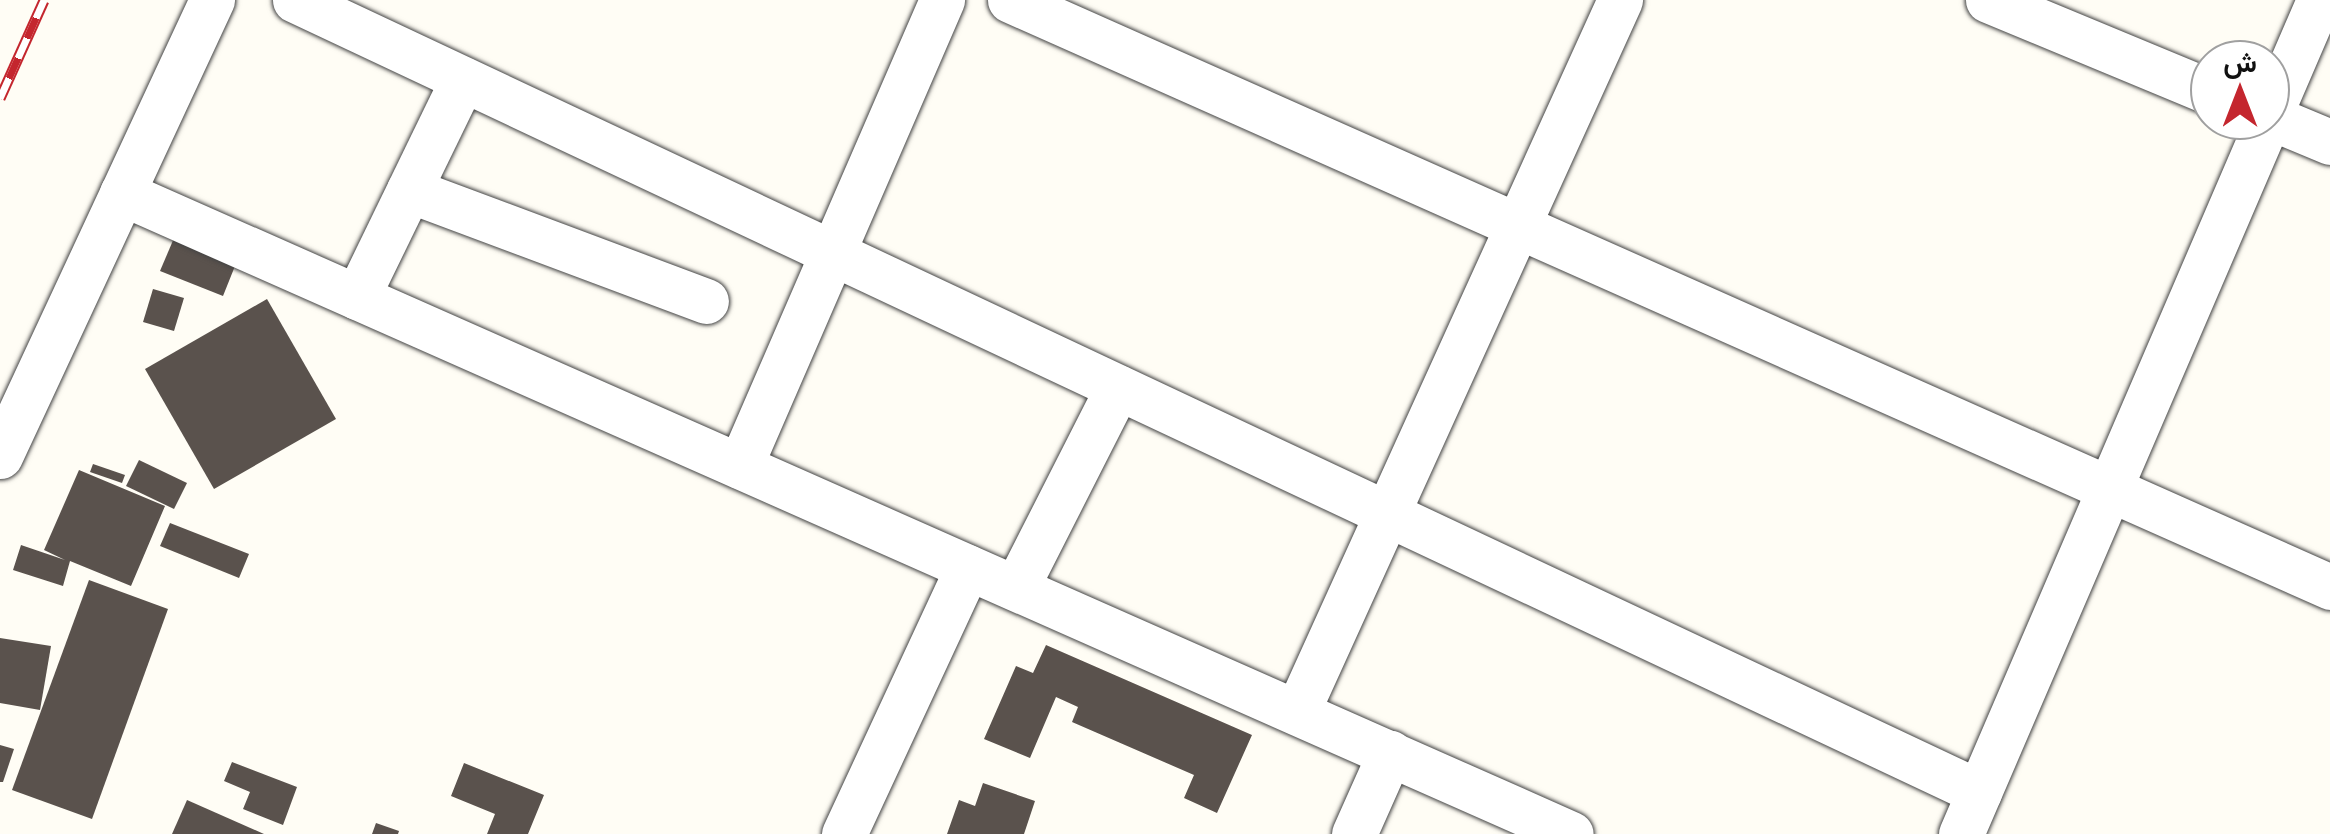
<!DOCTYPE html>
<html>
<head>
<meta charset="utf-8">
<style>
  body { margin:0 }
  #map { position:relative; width:2330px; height:834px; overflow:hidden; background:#fffdf5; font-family:Lora,Vazirmatn,serif }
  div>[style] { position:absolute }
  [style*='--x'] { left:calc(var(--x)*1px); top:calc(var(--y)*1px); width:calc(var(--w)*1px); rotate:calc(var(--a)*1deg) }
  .building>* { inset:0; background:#5a524d }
  .roads { filter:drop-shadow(0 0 2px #444) drop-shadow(0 0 2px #444) }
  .minor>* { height:45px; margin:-22.5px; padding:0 22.5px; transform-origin:22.5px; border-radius:22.5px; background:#fff }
  .rail>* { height:11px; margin-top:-5.5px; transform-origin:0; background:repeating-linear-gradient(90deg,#fff 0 22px,#c4262e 0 44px); box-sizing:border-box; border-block:2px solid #c4262e }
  span { translate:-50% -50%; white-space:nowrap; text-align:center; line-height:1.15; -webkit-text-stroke:10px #fff; paint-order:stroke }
  .north { position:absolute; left:2190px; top:40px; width:100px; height:100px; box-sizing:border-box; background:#fff; border:2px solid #a0a0a0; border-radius:50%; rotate:0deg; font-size:28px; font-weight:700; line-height:40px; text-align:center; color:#111 }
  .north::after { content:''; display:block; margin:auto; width:35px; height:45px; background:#c4262e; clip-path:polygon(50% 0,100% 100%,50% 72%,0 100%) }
</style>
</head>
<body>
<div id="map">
  <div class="building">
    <i style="clip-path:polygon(177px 231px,239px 256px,223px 296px,160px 271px)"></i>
    <i style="clip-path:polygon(153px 289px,184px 298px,174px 331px,143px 322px)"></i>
    <i style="clip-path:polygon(267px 299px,336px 419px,214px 489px,145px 369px)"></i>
    <i style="clip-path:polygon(139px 460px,187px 483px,174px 509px,126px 486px)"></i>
    <i style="clip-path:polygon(93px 464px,125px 475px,122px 483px,90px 472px)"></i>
    <i style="clip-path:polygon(79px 470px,165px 506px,131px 586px,70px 561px,63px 586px,13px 570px,21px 545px,65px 560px,44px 550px)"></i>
    <i style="clip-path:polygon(170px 523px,249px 554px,239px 578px,160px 546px)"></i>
    <i style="clip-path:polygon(89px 580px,168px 609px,92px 819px,12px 790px)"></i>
    <i style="clip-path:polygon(0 638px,51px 646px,40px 710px,0 703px)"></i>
    <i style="clip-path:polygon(1046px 645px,1252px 735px,1217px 813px,1184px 798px,1194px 775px,1072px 722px,1078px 707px,1056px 697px,1030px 758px,984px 739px,1016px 666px,1033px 673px)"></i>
    <i style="clip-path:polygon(0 745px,14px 749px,3px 782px,0 782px)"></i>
    <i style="clip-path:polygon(232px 762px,297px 787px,283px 825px,243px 809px,250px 792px,224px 781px)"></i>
    <i style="clip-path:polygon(464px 763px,544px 795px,528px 834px,487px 834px,495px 814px,451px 796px)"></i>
    <i style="clip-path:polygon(983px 783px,1035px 801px,1024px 834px,947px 834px,959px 800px,975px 806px)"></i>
    <i style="clip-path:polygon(187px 800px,264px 834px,172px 834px)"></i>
    <i style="clip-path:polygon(376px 823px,399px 831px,398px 834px,372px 834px)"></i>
  </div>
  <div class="roads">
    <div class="minor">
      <i style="--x:295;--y:0;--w:1861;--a:25.19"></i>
      <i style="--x:1010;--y:0;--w:1445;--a:23.97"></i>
      <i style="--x:1988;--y:0;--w:240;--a:22.5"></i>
      <i style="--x:2270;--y:114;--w:124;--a:-66.7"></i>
      <i style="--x:2270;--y:117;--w:65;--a:22.6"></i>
      <i style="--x:409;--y:190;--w:317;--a:20.5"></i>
      <i style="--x:122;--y:193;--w:1584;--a:23.86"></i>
      <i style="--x:357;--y:297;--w:242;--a:-64.1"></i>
      <i style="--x:0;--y:456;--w:503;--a:-65.07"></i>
      <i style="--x:740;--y:466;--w:508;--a:-66.56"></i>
      <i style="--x:1016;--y:588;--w:225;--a:-63.1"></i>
      <i style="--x:1297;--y:712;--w:782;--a:-65.6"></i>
      <i style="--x:844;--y:834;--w:294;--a:-65.1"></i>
      <i style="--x:1354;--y:834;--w:89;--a:-66"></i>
      <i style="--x:1961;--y:834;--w:777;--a:-66.73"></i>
    </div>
  </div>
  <div class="rail">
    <i style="--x:0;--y:98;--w:107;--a:-65.8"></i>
  </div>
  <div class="north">ش</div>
</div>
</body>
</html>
